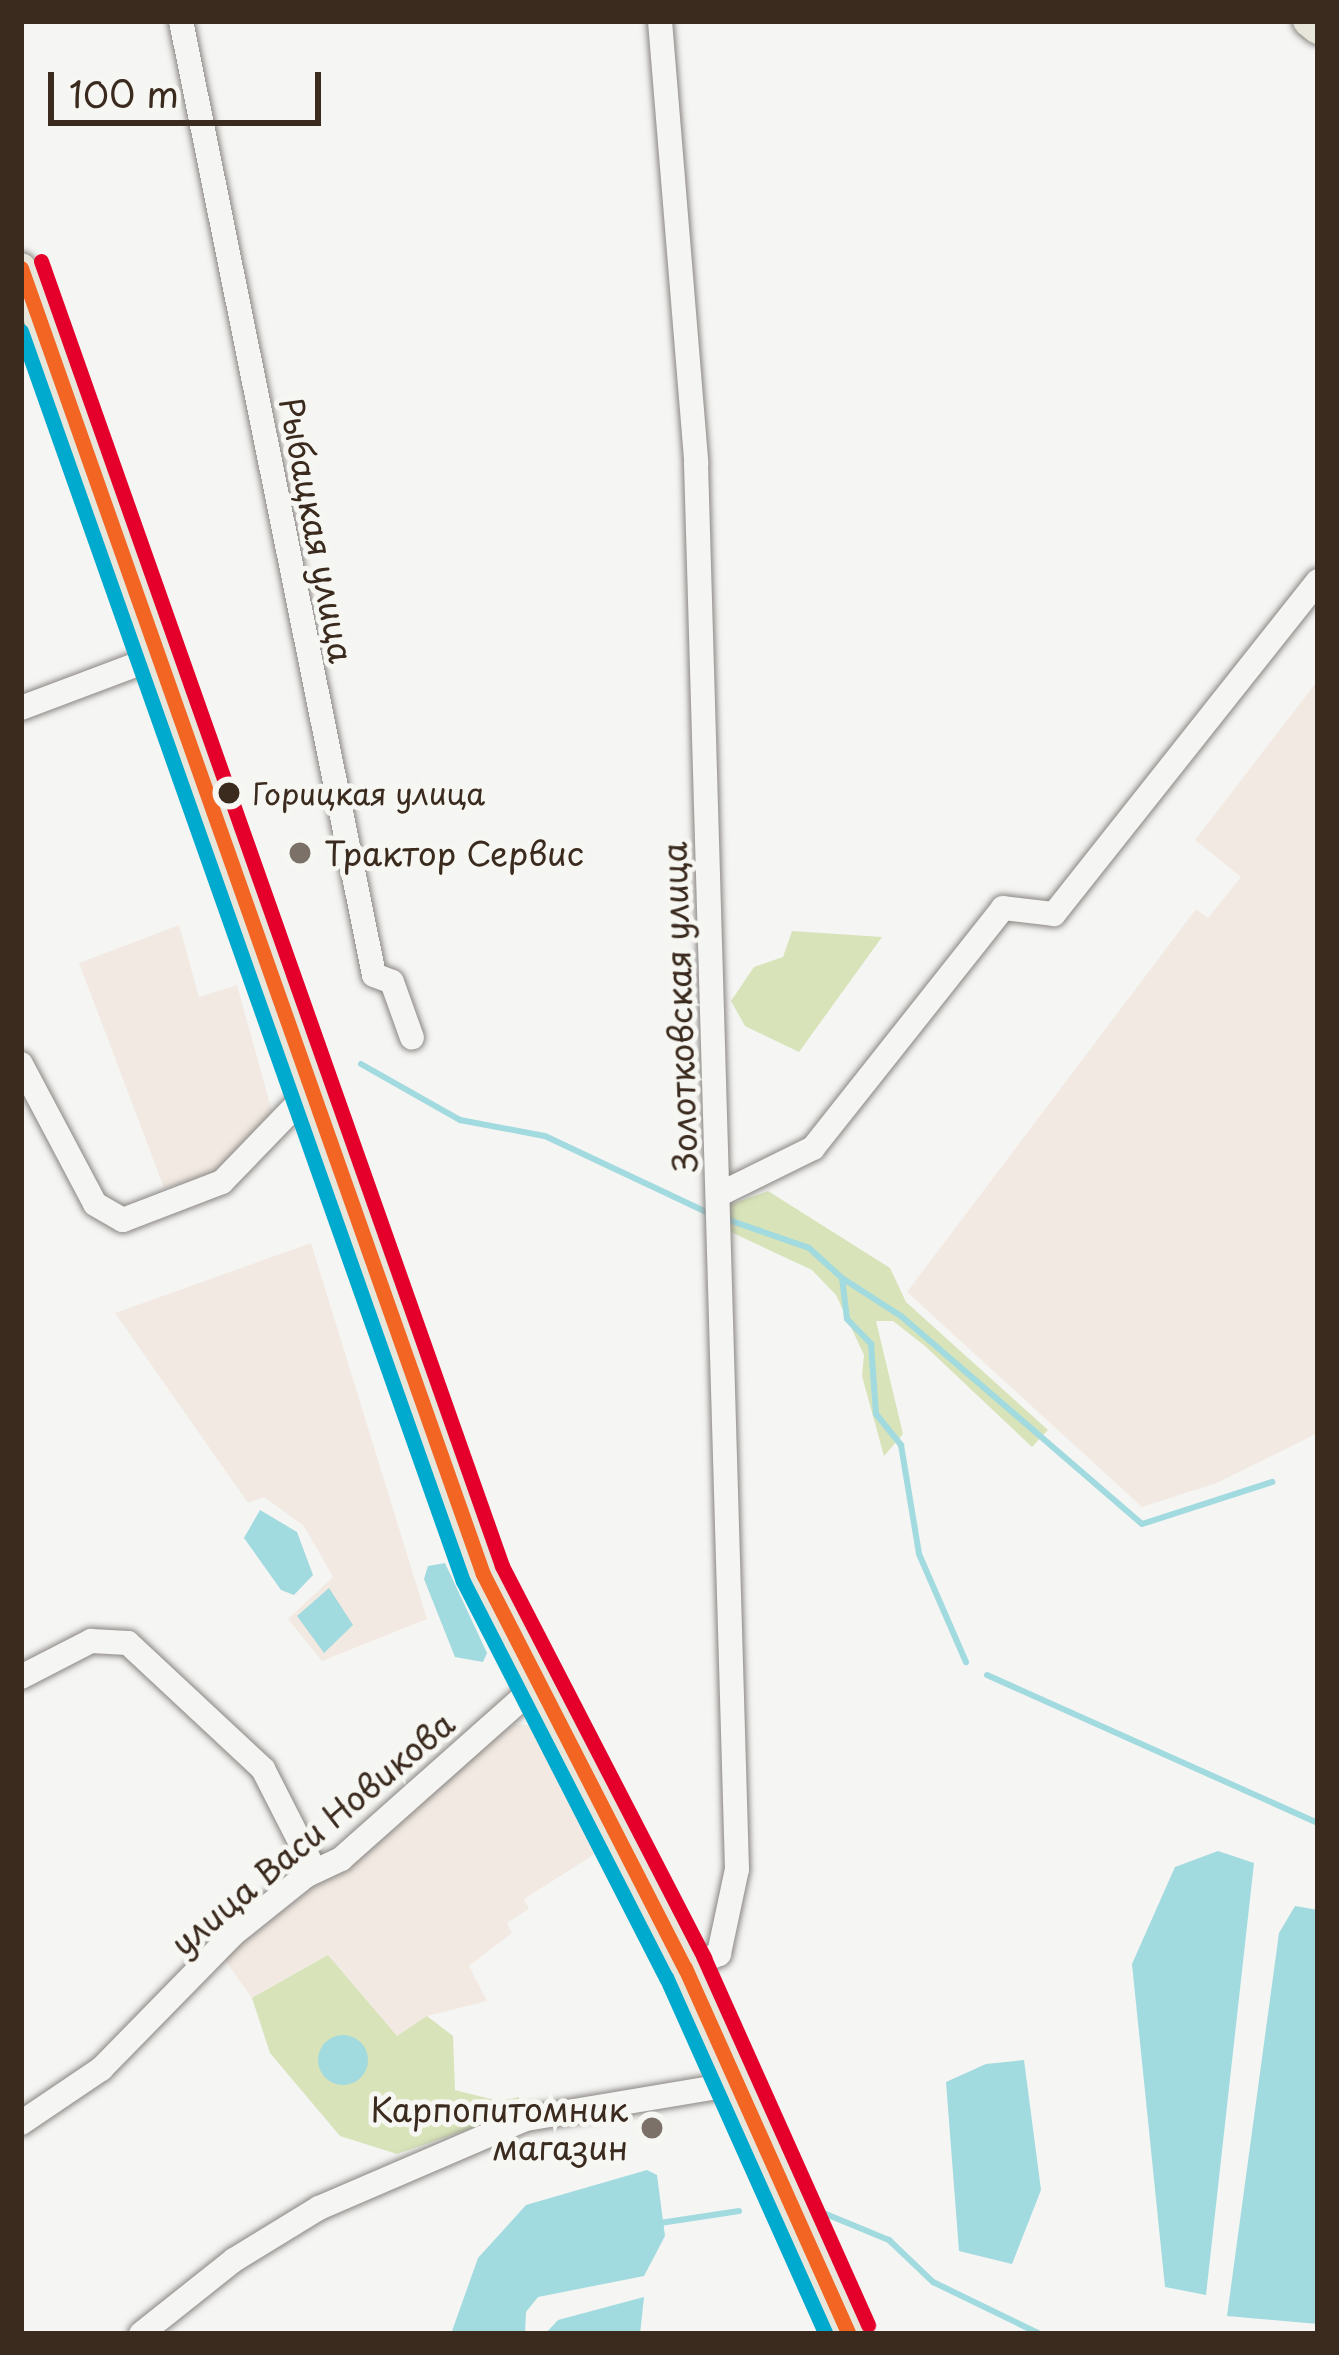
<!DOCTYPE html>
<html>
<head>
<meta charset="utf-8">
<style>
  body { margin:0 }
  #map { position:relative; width:1339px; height:2355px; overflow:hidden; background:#f5f5f3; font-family:"Playpen Sans",sans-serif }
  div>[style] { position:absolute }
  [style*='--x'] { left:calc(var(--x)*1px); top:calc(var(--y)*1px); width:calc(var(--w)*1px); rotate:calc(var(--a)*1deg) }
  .built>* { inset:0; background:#f2eae2 }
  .green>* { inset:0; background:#d8e3b9 }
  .water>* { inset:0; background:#a1dadf }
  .round { border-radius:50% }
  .stream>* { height:6px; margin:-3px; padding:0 3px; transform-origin:3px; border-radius:3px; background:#a1dadf }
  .roads { filter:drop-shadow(0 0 3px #8a8683) drop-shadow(0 0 3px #8a8683) }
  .minor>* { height:24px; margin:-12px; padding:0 12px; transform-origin:12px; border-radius:12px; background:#f5f5f3 }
  .major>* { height:30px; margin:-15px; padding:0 15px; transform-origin:15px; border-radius:15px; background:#e8e6da }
  .bus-1>* { height:15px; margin:-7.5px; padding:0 7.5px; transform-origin:7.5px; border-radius:7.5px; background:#f26522 }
  .bus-2>* { height:15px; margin:-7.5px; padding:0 7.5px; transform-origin:7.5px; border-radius:7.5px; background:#00a9ce }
  .bus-3>* { height:15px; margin:-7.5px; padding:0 7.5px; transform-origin:7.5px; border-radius:7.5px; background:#e4002b }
  .dots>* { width:33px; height:33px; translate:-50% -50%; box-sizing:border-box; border:6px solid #f6f6f2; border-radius:50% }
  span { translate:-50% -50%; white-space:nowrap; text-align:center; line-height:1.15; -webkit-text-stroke:10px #f6f6f2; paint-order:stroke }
  .bus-label { font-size:30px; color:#3b2a1e }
  .left { translate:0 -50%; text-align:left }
  .street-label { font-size:33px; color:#3b2a1e }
  .poi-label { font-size:33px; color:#3b2a1e }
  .right { translate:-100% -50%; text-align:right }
  .frame { position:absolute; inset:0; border:24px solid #3b2a1e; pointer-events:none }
  .scale { position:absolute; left:48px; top:72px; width:273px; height:54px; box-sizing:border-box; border:6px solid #3b2a1e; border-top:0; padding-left:15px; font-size:36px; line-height:42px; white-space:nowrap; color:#3b2a1e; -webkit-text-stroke:9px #f6f6f2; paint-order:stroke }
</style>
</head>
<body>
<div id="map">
  <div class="built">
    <i style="clip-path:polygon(1318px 680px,1318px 1433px,1217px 1483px,1142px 1507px,907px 1292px,1196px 909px,1208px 918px,1241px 877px,1195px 840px)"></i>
    <i style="clip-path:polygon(179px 925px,199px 997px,237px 985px,274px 1118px,215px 1173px,164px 1188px,79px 963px)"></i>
    <i style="clip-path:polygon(311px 1243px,427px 1619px,322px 1661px,288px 1619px,333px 1577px,304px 1526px,264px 1497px,248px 1503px,115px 1313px)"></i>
    <i style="clip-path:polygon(514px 1724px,539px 1726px,603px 1849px,524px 1899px,529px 1909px,507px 1923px,512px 1933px,469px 1966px,487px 2001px,427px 2016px,397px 2037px,328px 1955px,252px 1998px,224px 1959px)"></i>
  </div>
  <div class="green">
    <i style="clip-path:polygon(792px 931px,882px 937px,799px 1052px,745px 1026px,731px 1001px,754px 967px,783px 957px)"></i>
    <i style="clip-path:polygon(768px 1191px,890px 1268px,906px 1302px,1048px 1430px,1032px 1447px,925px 1346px,893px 1321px,876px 1321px,903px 1434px,884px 1456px,862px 1376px,864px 1355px,836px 1295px,812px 1270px,722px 1228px,726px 1206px)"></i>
    <i style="clip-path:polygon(328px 1955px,397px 2036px,427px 2016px,453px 2036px,455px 2090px,499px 2101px,519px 2097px,519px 2112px,397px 2154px,340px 2136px,270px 2053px,252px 1998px)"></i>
  </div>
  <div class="water">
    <i style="clip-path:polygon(260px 1510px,297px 1532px,313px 1575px,294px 1595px,281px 1590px,244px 1538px)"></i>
    <i style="clip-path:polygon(445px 1563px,487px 1653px,483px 1662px,455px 1657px,424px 1579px,428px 1566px)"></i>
    <i style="clip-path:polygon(329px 1588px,353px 1625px,324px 1653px,297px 1616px)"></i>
    <i style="clip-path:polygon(1218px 1851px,1254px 1863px,1206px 2295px,1165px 2287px,1132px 1964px,1175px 1867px)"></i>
    <i style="clip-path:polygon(1295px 1906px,1318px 1910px,1318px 2324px,1227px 2316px,1279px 1933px)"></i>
    <i class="round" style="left:318px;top:2035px;width:50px;height:50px"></i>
    <i style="clip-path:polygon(1024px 2060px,1041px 2190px,1012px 2264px,959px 2251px,946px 2082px,986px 2064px)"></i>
    <i style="clip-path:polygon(647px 2170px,657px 2175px,665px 2236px,644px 2276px,538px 2297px,526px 2312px,525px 2334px,451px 2334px,478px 2258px,526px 2205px)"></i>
    <i style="clip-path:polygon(644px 2297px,640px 2334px,545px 2334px,558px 2320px)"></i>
  </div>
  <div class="stream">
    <i style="--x:361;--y:1064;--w:114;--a:29.5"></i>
    <i style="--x:460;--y:1120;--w:86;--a:10.7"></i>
    <i style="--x:545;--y:1136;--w:183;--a:25.2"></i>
    <i style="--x:723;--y:1218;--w:91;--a:19.2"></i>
    <i style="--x:809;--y:1248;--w:45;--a:42.3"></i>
    <i style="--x:842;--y:1278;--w:41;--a:83"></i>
    <i style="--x:847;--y:1319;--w:35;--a:46"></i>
    <i style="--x:871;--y:1344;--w:70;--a:85.9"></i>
    <i style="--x:876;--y:1414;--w:40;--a:51"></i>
    <i style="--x:901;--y:1445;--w:110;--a:80.6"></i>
    <i style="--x:919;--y:1554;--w:118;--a:66.5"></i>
    <i style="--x:842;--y:1278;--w:70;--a:32.8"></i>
    <i style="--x:901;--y:1316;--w:318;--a:40.8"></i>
    <i style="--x:1142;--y:1524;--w:137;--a:-17.9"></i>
    <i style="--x:987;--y:1675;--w:363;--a:24.1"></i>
    <i style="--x:821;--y:2212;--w:74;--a:22.4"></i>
    <i style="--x:889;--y:2240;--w:61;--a:43.7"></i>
    <i style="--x:933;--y:2282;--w:119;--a:25.9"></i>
    <i style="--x:660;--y:2223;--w:80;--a:-8.6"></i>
  </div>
  <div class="roads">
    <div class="minor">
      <i style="--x:181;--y:21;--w:973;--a:78.56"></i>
      <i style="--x:374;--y:975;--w:19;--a:21"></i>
      <i style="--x:392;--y:982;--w:59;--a:70.3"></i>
      <i style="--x:660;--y:21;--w:443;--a:85.3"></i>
      <i style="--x:696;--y:463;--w:1407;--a:88.33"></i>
      <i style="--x:737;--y:1869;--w:87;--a:102"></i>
      <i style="--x:719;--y:1954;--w:37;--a:158"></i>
      <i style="--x:21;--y:708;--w:147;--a:-20.6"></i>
      <i style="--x:21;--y:1064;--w:158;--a:62.1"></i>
      <i style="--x:95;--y:1204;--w:32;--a:30"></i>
      <i style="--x:123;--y:1220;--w:106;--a:-21"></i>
      <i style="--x:222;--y:1182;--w:122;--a:-46"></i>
      <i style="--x:718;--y:1195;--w:106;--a:-26.3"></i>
      <i style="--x:813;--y:1148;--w:306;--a:-51.6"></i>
      <i style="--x:1003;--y:908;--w:51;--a:6.7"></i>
      <i style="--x:1054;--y:914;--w:425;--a:-51.6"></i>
      <i style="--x:21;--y:1677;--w:79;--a:-27.2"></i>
      <i style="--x:91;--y:1641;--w:37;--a:3"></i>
      <i style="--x:128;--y:1643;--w:185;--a:43"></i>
      <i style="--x:263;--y:1769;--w:114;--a:63"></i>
      <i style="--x:21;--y:2123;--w:97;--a:-34"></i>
      <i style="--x:101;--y:2069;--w:187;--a:-45.6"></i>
      <i style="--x:232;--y:1935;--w:96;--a:-38.7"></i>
      <i style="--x:307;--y:1875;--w:38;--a:-25"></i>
      <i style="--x:341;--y:1859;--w:261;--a:-41.6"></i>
      <i style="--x:141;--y:2334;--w:119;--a:-38.5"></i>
      <i style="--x:234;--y:2260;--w:100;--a:-31.5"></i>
      <i style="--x:319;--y:2208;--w:225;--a:-23.3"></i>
      <i style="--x:526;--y:2119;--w:213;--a:-9.5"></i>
    </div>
    <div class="major">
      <i style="--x:1308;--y:21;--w:13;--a:39"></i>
      <i style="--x:21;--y:268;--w:1385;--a:70.52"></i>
      <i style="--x:483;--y:1574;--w:443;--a:62.9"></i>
      <i style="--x:685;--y:1968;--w:401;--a:65.9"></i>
    </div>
  </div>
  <div class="bus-1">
    <i style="--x:21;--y:268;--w:1385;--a:70.52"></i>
    <i style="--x:483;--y:1574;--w:443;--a:62.9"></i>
    <i style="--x:685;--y:1968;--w:401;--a:65.9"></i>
  </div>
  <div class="bus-2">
    <i style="--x:21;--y:331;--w:1326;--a:70.53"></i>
    <i style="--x:463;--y:1581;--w:445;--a:62.9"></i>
    <i style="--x:666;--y:1977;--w:391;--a:65.9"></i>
  </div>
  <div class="bus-3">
    <i style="--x:41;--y:261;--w:1384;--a:70.54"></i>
    <i style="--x:502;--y:1566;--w:441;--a:62.7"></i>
    <i style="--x:704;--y:1958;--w:402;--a:65.9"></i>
  </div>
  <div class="dots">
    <i style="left:229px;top:793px;background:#3b2a1e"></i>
    <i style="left:300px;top:853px;background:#7c7169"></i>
    <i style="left:652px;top:2128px;background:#7c7169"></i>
  </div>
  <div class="bus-label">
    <span class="left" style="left:252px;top:793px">Горицкая улица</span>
  </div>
  <div class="street-label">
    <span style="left:317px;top:530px;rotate:79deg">Рыбацкая улица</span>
    <span style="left:679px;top:1007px;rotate:-92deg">Золотковская улица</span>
    <span style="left:312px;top:1833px;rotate:-40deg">улица Васи Новикова</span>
  </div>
  <div class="poi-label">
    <span class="left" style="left:324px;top:853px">Трактор Сервис</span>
    <span class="right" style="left:628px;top:2128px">Карпопитомник<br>магазин</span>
  </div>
  <div class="frame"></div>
  <div class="scale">100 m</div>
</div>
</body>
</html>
